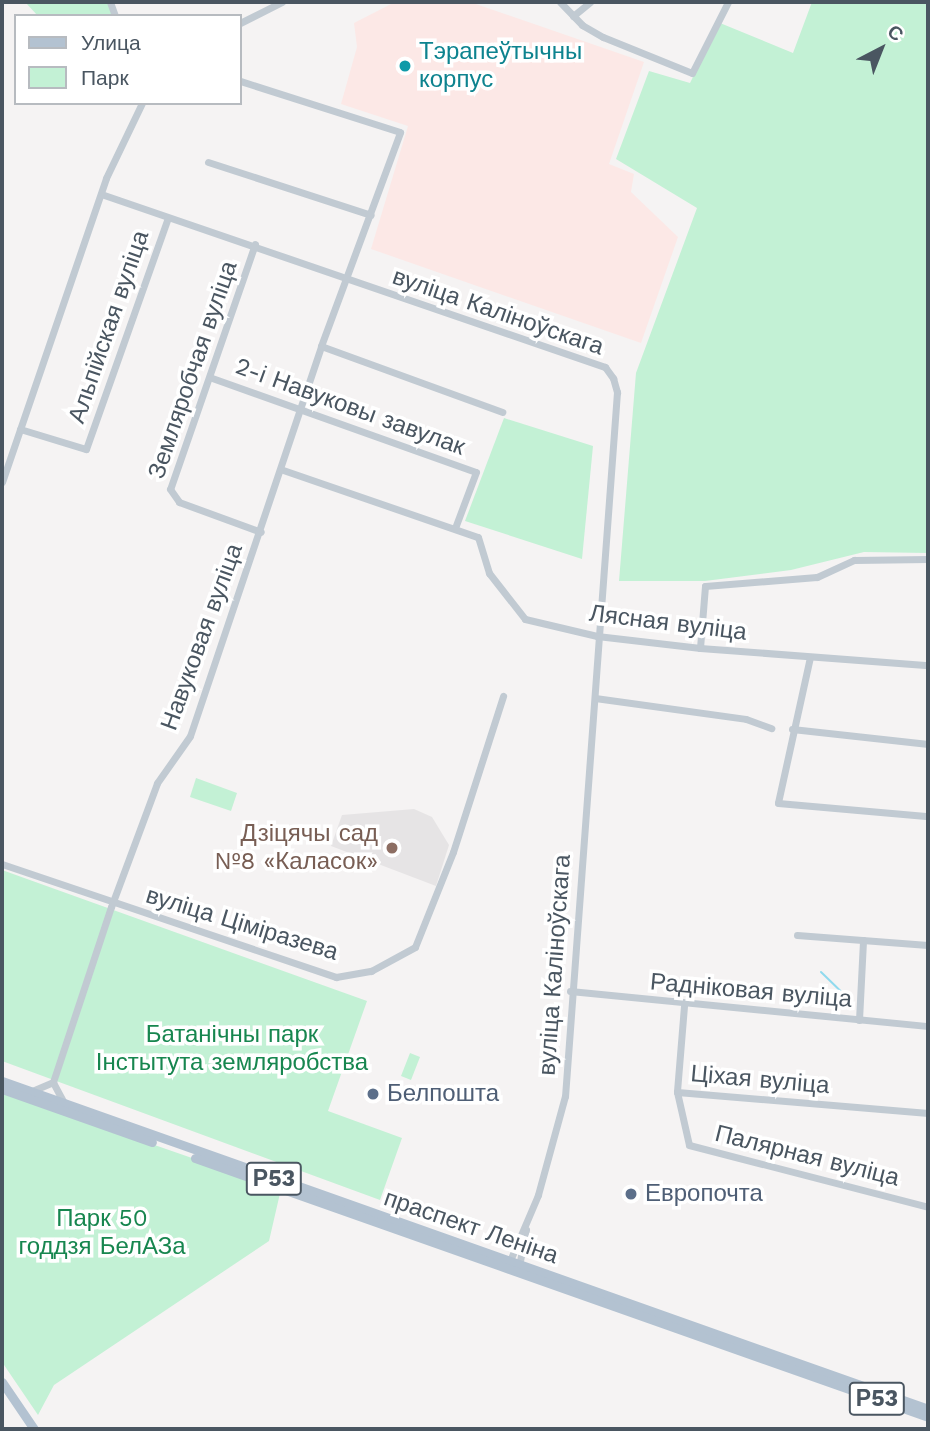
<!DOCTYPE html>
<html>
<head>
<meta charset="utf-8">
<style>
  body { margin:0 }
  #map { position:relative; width:930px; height:1431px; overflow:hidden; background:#f5f3f3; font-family:"Work Sans",sans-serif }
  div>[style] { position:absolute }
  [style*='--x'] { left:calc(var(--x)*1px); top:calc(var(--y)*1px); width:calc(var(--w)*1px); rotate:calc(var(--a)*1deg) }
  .education>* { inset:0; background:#e6e4e5 }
  .medical>* { inset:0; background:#fce8e6 }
  .green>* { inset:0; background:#c3f1d5 }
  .stream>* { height:2px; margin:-1px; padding:0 1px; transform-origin:1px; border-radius:1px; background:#90daee }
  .minor>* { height:7px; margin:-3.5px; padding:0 3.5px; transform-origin:3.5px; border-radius:3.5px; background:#c1cad2 }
  .major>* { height:9px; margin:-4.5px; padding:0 4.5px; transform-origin:4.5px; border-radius:4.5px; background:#b3c2d1 }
  .dots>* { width:19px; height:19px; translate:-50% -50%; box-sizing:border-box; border:4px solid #fff; border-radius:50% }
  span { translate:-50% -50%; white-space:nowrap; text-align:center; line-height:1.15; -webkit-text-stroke:7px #fff; paint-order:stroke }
  .shield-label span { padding:2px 5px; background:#fff; border:2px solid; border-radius:5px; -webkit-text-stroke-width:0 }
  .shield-label { font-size:23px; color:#4a5661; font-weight:700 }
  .culture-label { font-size:24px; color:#0d838f }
  .left { translate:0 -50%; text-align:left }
  .street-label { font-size:24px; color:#4a5661 }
  .education-label { font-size:24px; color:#785e54 }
  .right { translate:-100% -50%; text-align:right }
  .park-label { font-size:24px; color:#17864f }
  .service-label { font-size:24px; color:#4e5e75 }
  .frame { position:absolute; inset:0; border:4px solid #4a5661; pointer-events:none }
  .legend { position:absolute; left:14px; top:14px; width:228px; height:91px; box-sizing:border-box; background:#fff; border:2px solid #b7bbc0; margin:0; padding:9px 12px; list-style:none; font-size:21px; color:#4a5661 }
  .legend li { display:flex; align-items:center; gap:14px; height:35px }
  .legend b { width:35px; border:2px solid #b7bbc0 }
  .north { position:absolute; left:846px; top:14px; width:70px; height:70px; -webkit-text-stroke:5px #fff; paint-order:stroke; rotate:42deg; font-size:19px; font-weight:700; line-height:28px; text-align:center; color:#4a5661 }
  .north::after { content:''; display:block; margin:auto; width:24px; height:32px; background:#4a5661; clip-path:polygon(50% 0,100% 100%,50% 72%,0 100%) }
</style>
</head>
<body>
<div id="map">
  <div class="education">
    <i style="clip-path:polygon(414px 809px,432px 817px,449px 845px,436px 886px,331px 846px,342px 815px)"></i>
  </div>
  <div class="medical">
    <i style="clip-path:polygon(395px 2px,470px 2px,644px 62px,609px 164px,634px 174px,631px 192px,678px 237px,641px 343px,371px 249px,408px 126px,341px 104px,357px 47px,354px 23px)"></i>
  </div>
  <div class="green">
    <i style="clip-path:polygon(25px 2px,108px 2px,112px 16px,38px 16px)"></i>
    <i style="clip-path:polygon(812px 2px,928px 2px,928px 553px,864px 552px,791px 570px,705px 581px,619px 581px,636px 373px,697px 208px,616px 159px,649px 71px,690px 83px,720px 23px,793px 53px)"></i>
    <i style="clip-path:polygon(504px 418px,593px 446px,582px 559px,465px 521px)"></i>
    <i style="clip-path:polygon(196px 778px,237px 793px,231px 811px,190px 797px)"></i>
    <i style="clip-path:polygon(2px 870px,367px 1001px,328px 1111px,402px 1138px,380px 1200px,2px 1061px)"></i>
    <i style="clip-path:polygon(410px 1053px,420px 1057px,411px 1080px,401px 1076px)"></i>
    <i style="clip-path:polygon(2px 1092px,281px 1189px,269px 1241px,54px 1385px,38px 1415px,2px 1362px)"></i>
  </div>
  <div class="stream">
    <i style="--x:821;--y:972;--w:43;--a:44.1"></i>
  </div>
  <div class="minor">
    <i style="--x:110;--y:2;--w:15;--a:70"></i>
    <i style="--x:560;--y:2;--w:32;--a:46"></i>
    <i style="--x:582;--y:25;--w:24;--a:30"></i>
    <i style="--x:603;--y:37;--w:96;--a:22"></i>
    <i style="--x:692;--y:73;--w:80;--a:-63.1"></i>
    <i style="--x:573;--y:16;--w:22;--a:-39"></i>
    <i style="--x:240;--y:23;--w:47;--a:-26.6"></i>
    <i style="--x:208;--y:162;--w:171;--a:18"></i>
    <i style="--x:104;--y:195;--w:530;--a:18.95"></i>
    <i style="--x:605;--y:367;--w:14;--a:54"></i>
    <i style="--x:613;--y:378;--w:15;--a:74"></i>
    <i style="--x:617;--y:392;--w:706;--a:94.22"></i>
    <i style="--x:565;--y:1096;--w:103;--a:105.3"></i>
    <i style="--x:538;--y:1195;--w:74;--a:113.1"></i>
    <i style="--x:255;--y:244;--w:259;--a:109.1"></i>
    <i style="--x:170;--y:489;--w:16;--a:55"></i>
    <i style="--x:179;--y:502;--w:87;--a:20.1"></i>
    <i style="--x:321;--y:346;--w:193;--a:20"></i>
    <i style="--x:212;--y:378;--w:280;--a:19.6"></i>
    <i style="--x:476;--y:472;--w:60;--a:110.6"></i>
    <i style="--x:20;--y:429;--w:69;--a:16.9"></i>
    <i style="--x:86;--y:449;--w:245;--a:-70.5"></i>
    <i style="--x:283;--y:470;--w:206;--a:19"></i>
    <i style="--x:478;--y:537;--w:38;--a:73"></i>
    <i style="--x:489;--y:573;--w:58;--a:52"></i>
    <i style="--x:525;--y:619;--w:74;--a:13.3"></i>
    <i style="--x:597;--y:636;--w:104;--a:6.6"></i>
    <i style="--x:700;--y:648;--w:229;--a:4.3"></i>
    <i style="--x:2;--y:482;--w:321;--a:-71.1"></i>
    <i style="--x:106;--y:178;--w:83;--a:-64.4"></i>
    <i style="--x:700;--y:648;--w:62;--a:-85.4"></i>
    <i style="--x:705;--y:586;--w:112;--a:-4.6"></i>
    <i style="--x:817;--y:577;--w:41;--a:-24.7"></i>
    <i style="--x:854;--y:560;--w:74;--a:-0.8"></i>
    <i style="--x:810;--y:657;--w:149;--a:102.4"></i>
    <i style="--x:778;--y:803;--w:151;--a:5"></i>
    <i style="--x:595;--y:698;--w:152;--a:7.9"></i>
    <i style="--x:746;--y:719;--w:27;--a:20"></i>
    <i style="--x:792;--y:729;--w:137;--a:6.3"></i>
    <i style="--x:2;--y:864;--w:353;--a:18.7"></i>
    <i style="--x:336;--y:977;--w:36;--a:-10"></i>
    <i style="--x:371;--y:971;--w:50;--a:-28.6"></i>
    <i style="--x:415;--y:947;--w:102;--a:-68.2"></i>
    <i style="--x:453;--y:852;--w:164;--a:-72.2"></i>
    <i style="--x:797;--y:935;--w:131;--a:4.4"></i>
    <i style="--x:570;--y:991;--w:360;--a:5.6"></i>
    <i style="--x:684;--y:1006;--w:86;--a:94.7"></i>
    <i style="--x:677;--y:1092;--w:252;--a:4.8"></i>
    <i style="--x:859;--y:1020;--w:80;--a:-87.1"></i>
    <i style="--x:32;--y:1091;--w:23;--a:-23"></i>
    <i style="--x:677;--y:1092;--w:54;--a:77.2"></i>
    <i style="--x:689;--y:1145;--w:247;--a:14.5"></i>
    <i style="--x:64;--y:1103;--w:24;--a:-118"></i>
    <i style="--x:53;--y:1082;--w:184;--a:-71.7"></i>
    <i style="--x:111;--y:907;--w:132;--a:-69.6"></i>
    <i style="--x:157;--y:783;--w:57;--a:-54.9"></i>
    <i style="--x:190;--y:736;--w:411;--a:-71.4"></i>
    <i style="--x:321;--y:346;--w:228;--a:-69.7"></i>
    <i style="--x:400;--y:132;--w:168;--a:-162.3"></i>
    <i style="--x:519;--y:1266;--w:37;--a:-79"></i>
  </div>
  <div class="major">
    <i style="--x:2;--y:1081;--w:982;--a:19.5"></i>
    <i style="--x:2;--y:1089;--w:159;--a:19.5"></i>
    <i style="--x:195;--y:1158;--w:777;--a:19.46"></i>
    <i style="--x:2;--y:1382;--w:57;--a:55.8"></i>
  </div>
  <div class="dots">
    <i style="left:405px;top:66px;background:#0f9aa8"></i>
    <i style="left:392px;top:848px;background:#8d6e63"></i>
    <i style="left:373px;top:1094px;background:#5c6f8a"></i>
    <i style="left:631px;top:1194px;background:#5c6f8a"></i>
  </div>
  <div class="shield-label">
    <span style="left:274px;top:1179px">Р53</span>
    <span style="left:877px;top:1399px">Р53</span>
  </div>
  <div class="culture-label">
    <span class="left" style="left:419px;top:66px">Тэрапеўтычны<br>корпус</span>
  </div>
  <div class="street-label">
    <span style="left:498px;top:312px;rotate:19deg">вуліца Каліноўскага</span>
    <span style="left:109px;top:327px;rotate:-71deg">Альпійская вуліца</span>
    <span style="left:193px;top:370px;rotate:-71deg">Земляробчая вуліца</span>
    <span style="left:350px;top:407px;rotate:20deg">2-і Навуковы завулак</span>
    <span style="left:668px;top:623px;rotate:7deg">Лясная вуліца</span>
    <span style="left:202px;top:637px;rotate:-70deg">Навуковая вуліца</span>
    <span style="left:242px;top:924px;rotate:17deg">вуліца Ціміразева</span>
    <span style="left:555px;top:965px;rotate:-86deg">вуліца Каліноўскага</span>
    <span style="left:751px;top:991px;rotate:5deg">Радніковая вуліца</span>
    <span style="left:760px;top:1080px;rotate:5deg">Ціхая вуліца</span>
    <span style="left:807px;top:1156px;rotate:14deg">Палярная вуліца</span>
    <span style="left:471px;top:1227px;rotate:19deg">праспект Леніна</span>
  </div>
  <div class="education-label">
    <span class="right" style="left:378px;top:848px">Дзіцячы сад<br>№8 «Каласок»</span>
  </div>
  <div class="park-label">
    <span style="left:232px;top:1049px">Батанічны парк<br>Інстытута земляробства</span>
    <span style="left:102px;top:1233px">Парк 50<br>годдзя БелАЗа</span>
  </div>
  <div class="service-label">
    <span class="left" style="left:387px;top:1094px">Белпошта</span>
    <span class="left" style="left:645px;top:1194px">Европочта</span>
  </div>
  <div class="frame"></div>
  <ul class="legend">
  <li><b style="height:9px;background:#b3c2d1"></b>Улица</li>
  <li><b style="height:19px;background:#c3f1d5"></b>Парк</li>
  </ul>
  <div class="north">С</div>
</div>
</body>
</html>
